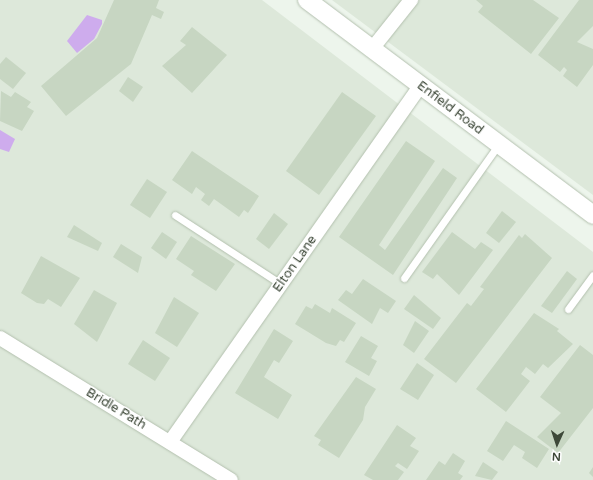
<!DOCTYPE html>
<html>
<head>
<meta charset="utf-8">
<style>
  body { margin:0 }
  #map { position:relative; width:593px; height:480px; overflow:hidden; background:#edf5ec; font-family:"Varela Round",sans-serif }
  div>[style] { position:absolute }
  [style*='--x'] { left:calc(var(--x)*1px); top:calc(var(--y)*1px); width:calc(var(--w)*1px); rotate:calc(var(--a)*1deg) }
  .residential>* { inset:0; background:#dde8da }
  .water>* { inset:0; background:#ceaced }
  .building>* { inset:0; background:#c7d6c2 }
  .roads { filter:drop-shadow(0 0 1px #b3c0ae) drop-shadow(0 0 1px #b3c0ae) }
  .service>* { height:7px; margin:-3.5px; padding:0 3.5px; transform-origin:3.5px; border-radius:3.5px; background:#fff }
  .minor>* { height:14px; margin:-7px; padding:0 7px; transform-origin:7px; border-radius:7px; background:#fff }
  .tertiary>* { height:18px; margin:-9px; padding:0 9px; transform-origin:9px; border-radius:9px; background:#fff }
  span { translate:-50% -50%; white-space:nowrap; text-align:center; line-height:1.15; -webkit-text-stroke:3px #fff; paint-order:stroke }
  .street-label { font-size:13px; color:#3e4939 }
  .north { position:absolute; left:537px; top:424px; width:40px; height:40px; -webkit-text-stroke:3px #fff; paint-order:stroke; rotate:183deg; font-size:11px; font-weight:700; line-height:16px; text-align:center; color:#3e4939 }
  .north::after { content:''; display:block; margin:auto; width:14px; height:18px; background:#3e4939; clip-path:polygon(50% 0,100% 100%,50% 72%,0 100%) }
</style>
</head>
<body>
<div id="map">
  <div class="residential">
    <i style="clip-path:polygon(0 0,262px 0,593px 252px,593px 480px,0 480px)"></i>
    <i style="clip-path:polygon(332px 0,593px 0,593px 195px)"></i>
  </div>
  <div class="water">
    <i style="clip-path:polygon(87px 15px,102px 20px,102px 24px,94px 39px,77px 53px,67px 41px)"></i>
    <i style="clip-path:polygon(0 130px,15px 139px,9px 152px,0 149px)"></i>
  </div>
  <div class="building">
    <i style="clip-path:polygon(114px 0,159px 0,156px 8px,164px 12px,161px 19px,152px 15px,131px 64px,66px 116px,41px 86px,97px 38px)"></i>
    <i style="clip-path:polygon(476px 0,533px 0,559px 18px,531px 54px,478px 12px,483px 6px)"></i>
    <i style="clip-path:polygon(579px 0,593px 0,593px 26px,577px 42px,593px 49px,593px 65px,577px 87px,563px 76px,567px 70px,564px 67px,560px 72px,538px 55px)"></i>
    <i style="clip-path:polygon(192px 27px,227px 55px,192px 93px,162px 66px,186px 45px,180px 41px)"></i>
    <i style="clip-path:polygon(6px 57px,26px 73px,13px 89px,0 79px,0 64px)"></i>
    <i style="clip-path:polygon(128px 77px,143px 87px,133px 102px,119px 91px)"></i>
    <i style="clip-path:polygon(1px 91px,11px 97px,15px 92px,31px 102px,27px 107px,34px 111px,22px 131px,0 121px)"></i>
    <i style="clip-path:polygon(342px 92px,376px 116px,319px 195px,286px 171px)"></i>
    <i style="clip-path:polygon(406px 141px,435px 161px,379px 245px,385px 250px,443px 168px,457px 178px,393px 275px,339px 237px)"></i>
    <i style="clip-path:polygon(192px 151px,259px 196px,248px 213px,244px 210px,239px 217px,214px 199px,209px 206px,201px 200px,205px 194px,196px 187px,192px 194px,172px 180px)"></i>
    <i style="clip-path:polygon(147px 179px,167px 192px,150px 218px,130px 205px)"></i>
    <i style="clip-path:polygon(502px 211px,516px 222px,499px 243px,486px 233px)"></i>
    <i style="clip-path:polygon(274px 213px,288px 224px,269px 249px,256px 239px)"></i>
    <i style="clip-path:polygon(74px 225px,102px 243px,98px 251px,67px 237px)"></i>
    <i style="clip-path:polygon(162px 232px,177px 242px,166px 259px,151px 248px)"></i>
    <i style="clip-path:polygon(452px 232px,475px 249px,481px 242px,493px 250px,459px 295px,437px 274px,433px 279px,422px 272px)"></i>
    <i style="clip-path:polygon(525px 234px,552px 258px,456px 383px,424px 359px,467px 303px,471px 306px,484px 289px,480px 287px,519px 235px,522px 238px)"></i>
    <i style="clip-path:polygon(191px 236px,235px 264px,216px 291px,191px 275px,194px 271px,176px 259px)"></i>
    <i style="clip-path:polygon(121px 244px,142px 257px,138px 273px,113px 257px)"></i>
    <i style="clip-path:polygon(41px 256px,80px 278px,61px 307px,48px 299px,44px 304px,37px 303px,21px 293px)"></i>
    <i style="clip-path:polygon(567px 271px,577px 279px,552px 313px,541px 306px)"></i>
    <i style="clip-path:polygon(363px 279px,396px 301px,388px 313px,380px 308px,372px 324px,338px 300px,346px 290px,352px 294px)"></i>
    <i style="clip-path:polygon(94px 290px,117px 303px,97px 342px,74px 324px)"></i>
    <i style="clip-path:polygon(414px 295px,441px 318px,433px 329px,404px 309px)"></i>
    <i style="clip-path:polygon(174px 297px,199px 313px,177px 347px,155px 333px)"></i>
    <i style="clip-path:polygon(315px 304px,330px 313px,332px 308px,356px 323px,344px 342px,340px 340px,336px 346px,326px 343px,295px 324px,306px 306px,312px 309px)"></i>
    <i style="clip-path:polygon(534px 313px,559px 329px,557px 331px,573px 344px,548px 368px,543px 364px,535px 374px,526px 367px,521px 374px,530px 381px,506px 412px,476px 389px)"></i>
    <i style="clip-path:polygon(415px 321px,429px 331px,414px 353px,403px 345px)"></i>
    <i style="clip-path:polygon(274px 329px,293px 341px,279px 363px,274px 360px,264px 377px,292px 395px,278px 419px,235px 393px)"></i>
    <i style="clip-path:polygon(361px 336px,378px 346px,371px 358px,377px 361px,369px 376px,345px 362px)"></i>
    <i style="clip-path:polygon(143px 340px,170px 358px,155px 381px,128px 364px)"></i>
    <i style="clip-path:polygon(580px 345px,593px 355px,593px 408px,558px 453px,537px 437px,561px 413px,540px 397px)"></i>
    <i style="clip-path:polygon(417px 363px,434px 375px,418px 400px,400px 389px)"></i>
    <i style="clip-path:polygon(356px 377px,376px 389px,365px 407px,363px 420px,339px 458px,318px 445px,321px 440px,314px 436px)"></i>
    <i style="clip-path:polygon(506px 421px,549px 449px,537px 468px,522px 458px,525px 452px,514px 445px,503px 461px,487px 451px)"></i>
    <i style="clip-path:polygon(397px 425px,416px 438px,410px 446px,419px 451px,407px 469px,398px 463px,395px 466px,404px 472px,398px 480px,373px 480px,364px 475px)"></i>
    <i style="clip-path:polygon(453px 453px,465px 461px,458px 473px,463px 476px,460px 480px,426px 480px,439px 461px,445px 465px)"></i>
    <i style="clip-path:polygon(483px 462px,498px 472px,492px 480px,475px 476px)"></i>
    <i style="clip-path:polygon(593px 467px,593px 477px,589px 473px)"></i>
  </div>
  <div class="roads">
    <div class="service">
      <i style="--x:175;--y:215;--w:126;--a:33.1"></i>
      <i style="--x:404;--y:278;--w:163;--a:-54.7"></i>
      <i style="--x:568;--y:309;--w:42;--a:-53.7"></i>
    </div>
    <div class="minor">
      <i style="--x:372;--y:49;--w:63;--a:-51.5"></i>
      <i style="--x:0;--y:338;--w:271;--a:31.6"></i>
      <i style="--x:170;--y:442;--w:435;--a:-54.9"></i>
    </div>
    <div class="tertiary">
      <i style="--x:307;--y:0;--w:358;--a:36.9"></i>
    </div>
  </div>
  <div class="street-label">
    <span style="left:450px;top:108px;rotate:37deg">Enfield Road</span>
    <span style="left:295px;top:264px;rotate:-55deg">Elton Lane</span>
    <span style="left:116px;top:409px;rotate:31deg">Bridle Path</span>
  </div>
  <div class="north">N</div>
</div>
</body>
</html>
